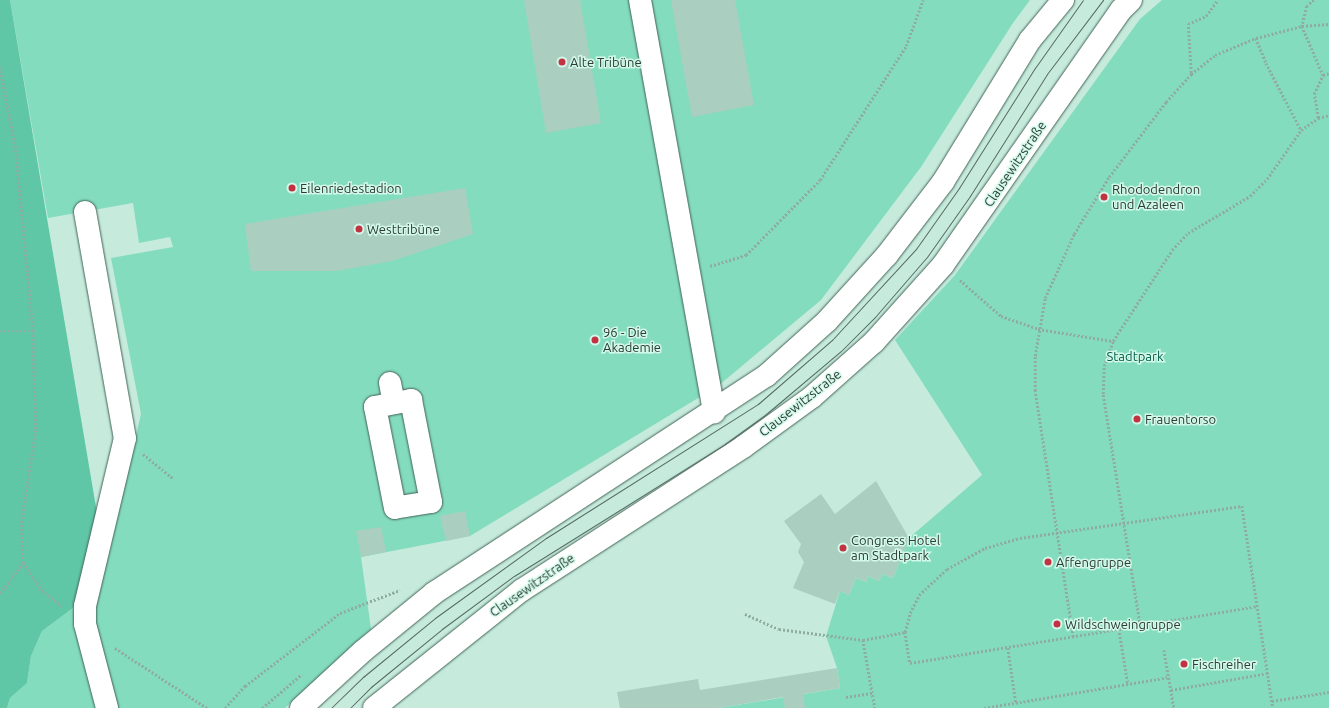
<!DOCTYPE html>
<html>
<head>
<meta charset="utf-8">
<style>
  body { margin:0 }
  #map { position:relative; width:1329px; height:708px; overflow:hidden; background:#c6ebdd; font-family:Ubuntu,sans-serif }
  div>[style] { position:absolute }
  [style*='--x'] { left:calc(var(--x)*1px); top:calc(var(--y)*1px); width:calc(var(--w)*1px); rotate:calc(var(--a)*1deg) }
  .green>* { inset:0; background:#84dcbf }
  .forest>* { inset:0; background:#5fc6a6 }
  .building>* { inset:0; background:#aacec0 }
  .path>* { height:2.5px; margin-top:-1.25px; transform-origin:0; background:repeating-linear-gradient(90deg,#8faca1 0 2px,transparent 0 4px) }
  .roads { filter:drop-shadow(0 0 1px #426357) drop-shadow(0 0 1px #426357) }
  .minor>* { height:22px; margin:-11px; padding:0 11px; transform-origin:11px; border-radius:11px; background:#fff }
  .tram>* { height:1px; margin:-0.5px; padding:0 0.5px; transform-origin:0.5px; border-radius:0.5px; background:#556961 }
  .dots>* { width:11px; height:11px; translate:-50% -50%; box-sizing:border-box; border:2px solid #d3f9ea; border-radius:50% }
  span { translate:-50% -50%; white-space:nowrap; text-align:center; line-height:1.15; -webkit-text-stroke:3px #d3f9ea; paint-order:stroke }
  .poi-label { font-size:13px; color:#2d3c36 }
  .left { translate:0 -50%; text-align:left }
  .street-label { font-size:13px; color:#2d3c36 }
  .park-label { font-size:13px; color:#065e49 }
</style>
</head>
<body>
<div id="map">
  <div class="green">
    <i style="clip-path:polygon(10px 0,1030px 0,1013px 23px,921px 167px,821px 300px,718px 386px,470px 536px,361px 557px,371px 629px,285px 708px,116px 708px,94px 624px,96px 605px,141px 414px,111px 258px,173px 247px,170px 237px,139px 243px,133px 203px,48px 218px)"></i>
    <i style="clip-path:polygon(1162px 0,1329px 0,1329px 708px,719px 708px,840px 688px,837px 668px,826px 636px,840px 591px,849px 595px,856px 578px,866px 582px,868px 576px,879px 581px,882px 574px,893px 578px,909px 538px,982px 475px,895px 340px,955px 275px,1140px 19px)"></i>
    <i style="clip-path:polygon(73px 608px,100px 708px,7px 708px,10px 698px,27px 683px,31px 656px,42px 631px)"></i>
  </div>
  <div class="forest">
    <i style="clip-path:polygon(0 0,10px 0,97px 513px,73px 608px,42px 631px,31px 656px,27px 683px,10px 698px,7px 708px,0 708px)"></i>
  </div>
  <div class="building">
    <i style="clip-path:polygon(524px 0,580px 0,601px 123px,546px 133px)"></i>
    <i style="clip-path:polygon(671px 0,735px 0,754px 105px,692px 117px)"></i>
    <i style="clip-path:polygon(465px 188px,473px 234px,392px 261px,336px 271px,251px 271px,245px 224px)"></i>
    <i style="clip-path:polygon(876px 481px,909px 538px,893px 578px,882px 574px,879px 581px,868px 576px,866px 582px,856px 578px,849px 595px,840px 591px,835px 604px,793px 588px,804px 562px,798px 552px,801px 544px,784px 521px,821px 494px,835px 514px)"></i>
    <i style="clip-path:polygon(465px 511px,470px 536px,446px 541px,440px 516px)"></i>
    <i style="clip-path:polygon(381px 527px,386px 552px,361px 557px,356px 531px)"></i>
    <i style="clip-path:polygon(837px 668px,840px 688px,803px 694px,805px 708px,785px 708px,783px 697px,719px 708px,620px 708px,617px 692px,698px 679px,700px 690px)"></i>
  </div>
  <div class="path">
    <i style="--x:1314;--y:0;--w:9;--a:139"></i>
    <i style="--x:1307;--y:6;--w:21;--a:104"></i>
    <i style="--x:1302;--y:26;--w:53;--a:66.8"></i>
    <i style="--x:1256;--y:38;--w:27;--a:68"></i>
    <i style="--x:1266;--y:63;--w:76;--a:62.4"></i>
    <i style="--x:0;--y:67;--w:85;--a:79.1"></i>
    <i style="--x:16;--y:150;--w:182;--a:84.6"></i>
    <i style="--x:33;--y:331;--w:99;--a:88.3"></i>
    <i style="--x:36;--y:430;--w:92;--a:98.7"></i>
    <i style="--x:22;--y:521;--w:42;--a:88.6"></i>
    <i style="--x:23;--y:563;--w:39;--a:126"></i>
    <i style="--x:1191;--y:73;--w:49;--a:-93.5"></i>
    <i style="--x:1188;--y:24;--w:20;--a:-24"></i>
    <i style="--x:1206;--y:16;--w:19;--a:-54"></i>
    <i style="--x:1318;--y:118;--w:24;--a:-99"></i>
    <i style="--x:1314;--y:94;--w:21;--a:-65"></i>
    <i style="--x:1323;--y:75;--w:6;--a:-18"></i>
    <i style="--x:710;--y:266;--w:38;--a:-17"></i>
    <i style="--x:746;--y:255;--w:105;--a:-45.4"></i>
    <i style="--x:820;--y:180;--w:159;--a:-57.3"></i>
    <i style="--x:906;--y:46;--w:49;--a:-69.7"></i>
    <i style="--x:960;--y:280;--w:55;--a:41.3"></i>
    <i style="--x:1001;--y:316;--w:39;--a:19"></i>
    <i style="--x:1038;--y:329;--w:76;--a:9.1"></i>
    <i style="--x:0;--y:331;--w:33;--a:0"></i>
    <i style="--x:143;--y:454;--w:40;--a:39"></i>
    <i style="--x:23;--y:563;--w:33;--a:55"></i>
    <i style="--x:42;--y:590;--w:27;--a:39"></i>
    <i style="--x:745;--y:614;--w:37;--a:24"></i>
    <i style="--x:779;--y:629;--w:85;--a:7.5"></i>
    <i style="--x:863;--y:640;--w:69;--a:80"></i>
    <i style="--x:1140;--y:626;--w:235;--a:-99.1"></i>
    <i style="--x:1103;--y:394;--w:28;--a:-88"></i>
    <i style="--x:1104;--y:366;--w:27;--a:-70"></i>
    <i style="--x:1113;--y:341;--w:108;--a:-57"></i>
    <i style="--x:1172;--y:250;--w:23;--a:-47"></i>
    <i style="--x:1188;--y:233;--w:72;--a:-30.8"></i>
    <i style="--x:1250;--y:196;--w:24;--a:-45"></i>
    <i style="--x:1267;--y:179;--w:60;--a:-55.2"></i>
    <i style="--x:1301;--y:130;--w:21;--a:-35"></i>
    <i style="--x:1318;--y:118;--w:11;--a:-15"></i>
    <i style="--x:1119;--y:629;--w:56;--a:80.7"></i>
    <i style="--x:905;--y:632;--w:20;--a:-75"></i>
    <i style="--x:910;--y:613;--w:20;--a:-63"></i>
    <i style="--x:919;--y:595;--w:38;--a:-43"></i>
    <i style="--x:947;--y:569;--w:43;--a:-28.9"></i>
    <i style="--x:985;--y:548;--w:36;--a:-16"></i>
    <i style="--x:1020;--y:538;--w:224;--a:-8.2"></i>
    <i style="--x:1242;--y:506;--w:204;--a:81.3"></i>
    <i style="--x:1073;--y:637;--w:249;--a:-98.8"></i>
    <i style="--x:1035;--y:391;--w:35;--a:-90"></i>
    <i style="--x:1035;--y:356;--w:59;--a:-80.2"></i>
    <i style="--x:1045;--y:298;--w:70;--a:-65.6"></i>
    <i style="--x:1074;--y:234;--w:67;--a:-58.4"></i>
    <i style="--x:1109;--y:177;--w:94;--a:-52.8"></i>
    <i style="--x:1166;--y:102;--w:38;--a:-48"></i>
    <i style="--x:1191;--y:74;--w:31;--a:-38"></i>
    <i style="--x:1215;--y:55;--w:44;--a:-22.5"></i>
    <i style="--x:1256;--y:38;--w:48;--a:-14.6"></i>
    <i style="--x:1302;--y:26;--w:27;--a:-4"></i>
    <i style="--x:863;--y:640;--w:43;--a:-10.8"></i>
    <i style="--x:905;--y:632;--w:31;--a:81"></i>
    <i style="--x:910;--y:663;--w:352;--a:-9.3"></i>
    <i style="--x:115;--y:648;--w:110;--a:33.1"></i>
    <i style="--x:1008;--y:648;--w:56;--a:81.7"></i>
    <i style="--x:1164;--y:650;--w:59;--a:80.2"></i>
    <i style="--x:1171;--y:690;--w:98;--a:-9.9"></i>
    <i style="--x:846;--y:697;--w:26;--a:-9"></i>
    <i style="--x:1272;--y:701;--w:58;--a:-9"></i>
    <i style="--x:225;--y:708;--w:30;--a:-48"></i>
    <i style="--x:245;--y:686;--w:120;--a:-37.5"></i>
    <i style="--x:340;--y:613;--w:64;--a:-21"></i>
    <i style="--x:262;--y:708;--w:52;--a:-40.4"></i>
    <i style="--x:984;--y:708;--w:188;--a:-9.5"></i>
  </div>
  <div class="roads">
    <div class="minor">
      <i style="--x:640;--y:0;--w:419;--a:79.8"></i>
      <i style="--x:85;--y:212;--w:230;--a:80"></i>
      <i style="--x:125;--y:438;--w:173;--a:103.4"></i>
      <i style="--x:85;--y:606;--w:18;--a:90"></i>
      <i style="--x:85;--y:624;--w:87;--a:75.3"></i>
      <i style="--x:390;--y:383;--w:20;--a:79"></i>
      <i style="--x:411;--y:400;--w:104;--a:78.9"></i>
      <i style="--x:431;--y:502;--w:36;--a:171"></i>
      <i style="--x:395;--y:508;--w:103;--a:-101.2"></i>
      <i style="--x:375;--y:407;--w:37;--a:-11"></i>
      <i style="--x:301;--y:708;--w:84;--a:-42.6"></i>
      <i style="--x:363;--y:651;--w:92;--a:-39.2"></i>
      <i style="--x:434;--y:593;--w:397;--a:-33.2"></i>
      <i style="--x:766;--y:376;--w:82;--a:-42"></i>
      <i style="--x:827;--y:321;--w:89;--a:-47.7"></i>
      <i style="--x:887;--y:255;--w:92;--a:-52.5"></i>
      <i style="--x:943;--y:182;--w:167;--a:-58.5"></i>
      <i style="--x:1030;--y:40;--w:52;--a:-50.5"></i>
      <i style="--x:374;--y:708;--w:189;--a:-38.6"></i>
      <i style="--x:522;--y:590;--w:263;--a:-32.9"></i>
      <i style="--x:743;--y:447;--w:85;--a:-35.9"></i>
      <i style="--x:812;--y:397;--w:83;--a:-41.6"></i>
      <i style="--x:874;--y:342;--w:103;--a:-48.1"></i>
      <i style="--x:943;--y:265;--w:311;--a:-55.1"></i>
      <i style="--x:1121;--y:10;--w:14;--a:-45"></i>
    </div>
  </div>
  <div class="tram">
    <i style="--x:331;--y:708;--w:45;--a:-44.1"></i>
    <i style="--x:363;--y:677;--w:93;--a:-39.3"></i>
    <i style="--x:435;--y:618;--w:137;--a:-35.8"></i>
    <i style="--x:546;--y:538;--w:251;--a:-32.3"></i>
    <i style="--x:758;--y:404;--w:98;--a:-40.9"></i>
    <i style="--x:832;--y:340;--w:124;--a:-47.3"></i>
    <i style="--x:916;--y:249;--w:75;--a:-54.8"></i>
    <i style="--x:959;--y:188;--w:142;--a:-57.7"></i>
    <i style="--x:1035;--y:68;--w:83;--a:-54.8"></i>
    <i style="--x:350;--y:708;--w:30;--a:-45"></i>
    <i style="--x:371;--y:687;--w:92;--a:-39.2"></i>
    <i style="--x:442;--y:629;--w:89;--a:-36.4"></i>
    <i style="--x:514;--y:576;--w:249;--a:-32"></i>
    <i style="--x:725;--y:444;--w:49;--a:-35.9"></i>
    <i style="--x:765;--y:415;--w:99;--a:-40.1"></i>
    <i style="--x:841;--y:351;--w:48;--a:-45"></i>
    <i style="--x:875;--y:317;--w:79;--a:-49.1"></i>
    <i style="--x:927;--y:257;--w:75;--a:-54.8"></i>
    <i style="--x:970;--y:196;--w:144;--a:-57.7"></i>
    <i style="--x:1047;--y:74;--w:93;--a:-52.9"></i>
  </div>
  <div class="dots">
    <i style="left:562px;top:62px;background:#c23241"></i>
    <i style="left:292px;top:188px;background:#c23241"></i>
    <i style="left:1104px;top:197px;background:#c23241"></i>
    <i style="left:359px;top:229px;background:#c23241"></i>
    <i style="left:595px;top:340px;background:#c23241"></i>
    <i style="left:1137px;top:419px;background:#c23241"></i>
    <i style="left:843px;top:548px;background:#c23241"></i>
    <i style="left:1048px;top:562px;background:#c23241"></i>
    <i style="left:1057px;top:624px;background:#c23241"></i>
    <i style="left:1184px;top:664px;background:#c23241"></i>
  </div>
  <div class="poi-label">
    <span class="left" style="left:570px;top:62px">Alte Tribüne</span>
    <span class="left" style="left:300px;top:188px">Eilenriedestadion</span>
    <span class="left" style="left:1112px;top:197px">Rhododendron<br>und Azaleen</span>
    <span class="left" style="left:367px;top:229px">Westtribüne</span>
    <span class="left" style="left:603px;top:340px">96 - Die<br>Akademie</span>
    <span class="left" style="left:1145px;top:419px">Frauentorso</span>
    <span class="left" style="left:851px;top:548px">Congress Hotel<br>am Stadtpark</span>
    <span class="left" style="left:1056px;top:562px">Affengruppe</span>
    <span class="left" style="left:1065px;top:624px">Wildschweingruppe</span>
    <span class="left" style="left:1192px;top:664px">Fischreiher</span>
  </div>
  <div class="street-label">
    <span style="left:1015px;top:164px;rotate:-56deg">Clausewitzstraße</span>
    <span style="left:800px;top:403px;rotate:-38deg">Clausewitzstraße</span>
    <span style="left:532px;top:585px;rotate:-35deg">Clausewitzstraße</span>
  </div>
  <div class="park-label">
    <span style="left:1135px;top:356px">Stadtpark</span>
  </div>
</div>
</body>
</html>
